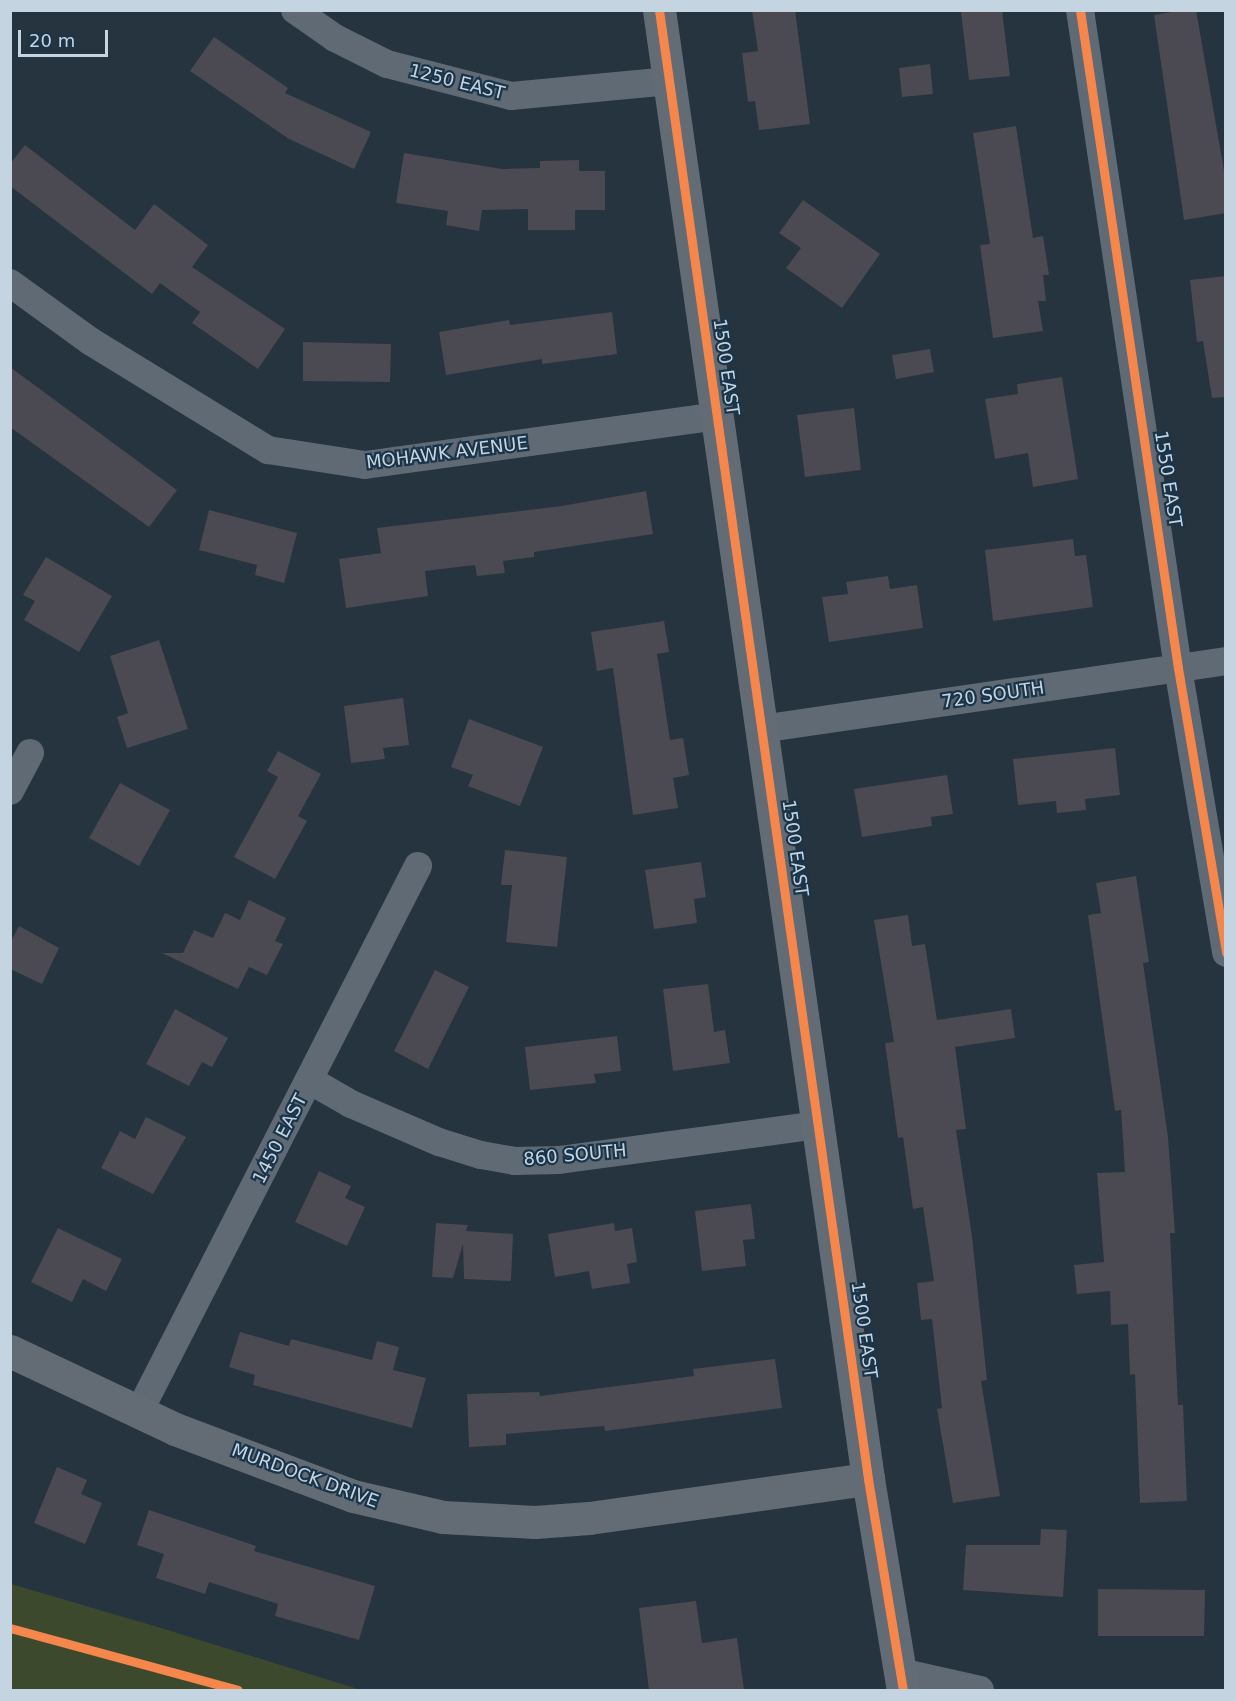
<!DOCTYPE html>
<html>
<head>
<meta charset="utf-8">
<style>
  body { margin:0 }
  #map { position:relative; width:1236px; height:1701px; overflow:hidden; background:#25343f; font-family:"DejaVu Sans",sans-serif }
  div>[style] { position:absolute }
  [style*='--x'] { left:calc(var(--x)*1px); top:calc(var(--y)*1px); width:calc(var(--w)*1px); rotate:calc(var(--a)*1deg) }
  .green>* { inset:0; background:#3d492d }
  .building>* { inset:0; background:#4b4951 }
  .street>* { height:28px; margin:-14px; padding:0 14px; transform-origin:14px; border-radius:14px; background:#5f6a74 }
  .secondary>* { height:33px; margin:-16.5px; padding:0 16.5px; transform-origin:16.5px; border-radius:16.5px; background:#636b75 }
  .cycleway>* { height:9px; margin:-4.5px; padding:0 4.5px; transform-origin:4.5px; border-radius:4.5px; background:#f5874c }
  span { translate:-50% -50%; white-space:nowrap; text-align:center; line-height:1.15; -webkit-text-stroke:4.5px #1a354a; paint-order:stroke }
  .street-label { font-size:18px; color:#c5d4e1 }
  .frame { position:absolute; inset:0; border:12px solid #c5d4e1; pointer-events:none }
  .scale { position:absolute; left:18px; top:30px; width:90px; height:27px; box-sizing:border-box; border:3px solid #c5d4e1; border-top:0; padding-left:8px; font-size:18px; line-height:21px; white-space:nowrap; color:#c5d4e1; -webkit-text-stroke:4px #1a354a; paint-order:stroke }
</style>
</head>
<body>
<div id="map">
  <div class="green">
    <i style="clip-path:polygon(11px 1584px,161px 1628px,361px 1690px,11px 1690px)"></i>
  </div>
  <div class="building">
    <i style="clip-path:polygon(752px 10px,795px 10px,810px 124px,759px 130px,755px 101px,748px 102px,742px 53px,758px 51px)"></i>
    <i style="clip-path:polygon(1002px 10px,1010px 76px,969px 80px,961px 12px)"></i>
    <i style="clip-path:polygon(1184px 10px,1196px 10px,1226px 182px,1226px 213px,1184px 220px,1154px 15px)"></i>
    <i style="clip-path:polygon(214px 37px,288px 88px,285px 93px,371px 132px,354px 169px,289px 139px,190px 71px)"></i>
    <i style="clip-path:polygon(930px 64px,933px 94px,902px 97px,899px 68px)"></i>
    <i style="clip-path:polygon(1016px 126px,1033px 238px,1043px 236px,1049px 275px,1043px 275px,1046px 301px,1038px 301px,1043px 331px,993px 338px,980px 245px,990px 244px,973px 133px)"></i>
    <i style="clip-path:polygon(25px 145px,135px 230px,154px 204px,208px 245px,192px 267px,285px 329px,258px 369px,192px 323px,200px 312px,160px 283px,152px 294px,10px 186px,10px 164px)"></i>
    <i style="clip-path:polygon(404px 153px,502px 169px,540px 168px,540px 161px,579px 160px,579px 171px,605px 171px,605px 210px,575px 210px,575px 230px,528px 230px,528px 209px,482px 210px,479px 231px,446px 225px,448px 211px,396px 203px)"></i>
    <i style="clip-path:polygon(803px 200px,880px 254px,842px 308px,786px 268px,801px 248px,779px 233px)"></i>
    <i style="clip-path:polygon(1226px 276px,1226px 397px,1212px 398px,1203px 341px,1197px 342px,1190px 280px)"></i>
    <i style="clip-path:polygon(612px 312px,617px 354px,542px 364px,542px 359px,446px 375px,439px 332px,509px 320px,510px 325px)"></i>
    <i style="clip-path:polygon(303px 342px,391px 344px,390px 382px,303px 381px)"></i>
    <i style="clip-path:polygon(930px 349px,934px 372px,896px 379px,892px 355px)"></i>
    <i style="clip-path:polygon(10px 367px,177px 490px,149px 527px,10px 427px)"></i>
    <i style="clip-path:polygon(1062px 377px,1078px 479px,1033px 487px,1028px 453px,995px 459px,985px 399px,1018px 394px,1017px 384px)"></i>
    <i style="clip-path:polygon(854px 408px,861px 470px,805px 477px,797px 415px)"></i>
    <i style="clip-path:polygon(646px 491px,653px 534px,534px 552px,534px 557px,503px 561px,505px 573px,477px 576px,475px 565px,425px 571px,428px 596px,346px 608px,339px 559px,381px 553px,377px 528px,562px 506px)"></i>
    <i style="clip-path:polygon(209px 510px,297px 533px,284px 583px,255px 575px,257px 565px,199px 550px)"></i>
    <i style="clip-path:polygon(1073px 539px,1075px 556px,1086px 555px,1093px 607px,993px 621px,985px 550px)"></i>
    <i style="clip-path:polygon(46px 557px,112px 596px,79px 652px,24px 620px,35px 601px,23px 595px)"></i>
    <i style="clip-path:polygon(888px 576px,890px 589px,917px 585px,923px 628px,829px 642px,822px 597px,848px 594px,846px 582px)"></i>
    <i style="clip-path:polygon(664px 621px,669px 652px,657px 654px,670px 740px,683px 738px,689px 775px,673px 778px,678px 808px,633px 815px,613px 668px,597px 671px,591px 632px)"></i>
    <i style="clip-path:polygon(159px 640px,188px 729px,127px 748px,117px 717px,128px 713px,110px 656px)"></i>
    <i style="clip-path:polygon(403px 698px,409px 745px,383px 748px,385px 759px,351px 763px,344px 706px)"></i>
    <i style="clip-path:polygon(469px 719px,543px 747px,520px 806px,468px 786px,473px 775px,451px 767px)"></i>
    <i style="clip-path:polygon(1115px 748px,1120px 795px,1085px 799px,1086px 810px,1057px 813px,1056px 801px,1018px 805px,1013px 759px)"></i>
    <i style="clip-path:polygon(278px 751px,321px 774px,298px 816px,307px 821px,275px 879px,234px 857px,278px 777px,267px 771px)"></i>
    <i style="clip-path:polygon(947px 775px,953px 814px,931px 817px,932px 826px,862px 837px,854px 789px)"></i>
    <i style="clip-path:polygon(120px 783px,170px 810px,139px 866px,89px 838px)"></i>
    <i style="clip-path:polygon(505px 850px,567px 857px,557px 947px,506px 942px,512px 885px,501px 885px)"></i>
    <i style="clip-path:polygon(701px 862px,706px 897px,694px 899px,697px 923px,654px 929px,645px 870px)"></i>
    <i style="clip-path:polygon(1136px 876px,1149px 962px,1143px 963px,1168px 1137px,1175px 1233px,1170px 1233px,1178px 1405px,1183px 1405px,1187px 1501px,1140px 1503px,1135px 1374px,1130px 1375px,1128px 1324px,1111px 1325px,1110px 1291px,1077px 1294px,1074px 1265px,1104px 1262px,1097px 1173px,1125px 1172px,1121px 1110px,1115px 1111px,1088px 915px,1101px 913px,1096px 883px)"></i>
    <i style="clip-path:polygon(249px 900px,286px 918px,275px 941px,283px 944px,267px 975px,249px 967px,238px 989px,162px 953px,183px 953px,194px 930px,213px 938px,225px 913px,240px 920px)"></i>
    <i style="clip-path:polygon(908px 915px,912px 946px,925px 944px,937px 1020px,1011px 1009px,1015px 1038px,955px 1047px,966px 1129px,956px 1130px,972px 1236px,987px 1380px,981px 1381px,1000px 1496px,953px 1503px,937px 1409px,942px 1408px,932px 1319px,921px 1320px,917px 1283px,934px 1281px,923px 1207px,913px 1209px,903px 1137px,898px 1138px,885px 1043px,894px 1042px,874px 920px)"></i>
    <i style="clip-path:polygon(19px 926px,59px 948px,42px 984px,10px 969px,10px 943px)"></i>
    <i style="clip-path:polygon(435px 970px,469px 987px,428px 1069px,394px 1051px)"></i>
    <i style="clip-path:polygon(708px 984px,714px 1032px,725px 1030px,730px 1063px,673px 1071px,663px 989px)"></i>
    <i style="clip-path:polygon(175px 1009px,228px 1038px,212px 1067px,202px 1062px,189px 1086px,146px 1064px)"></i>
    <i style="clip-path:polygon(617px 1036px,621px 1071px,594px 1074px,596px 1083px,530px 1090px,525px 1047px)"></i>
    <i style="clip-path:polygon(146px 1117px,186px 1137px,153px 1194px,101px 1168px,120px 1131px,135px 1139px)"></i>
    <i style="clip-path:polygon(319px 1171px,351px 1186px,345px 1198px,365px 1207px,347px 1246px,295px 1222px)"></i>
    <i style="clip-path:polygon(751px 1204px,755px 1239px,743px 1240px,746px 1266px,702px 1271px,695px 1211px)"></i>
    <i style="clip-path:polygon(436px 1223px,468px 1225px,466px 1231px,513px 1234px,511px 1281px,464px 1279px,463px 1244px,453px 1278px,432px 1277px)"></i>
    <i style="clip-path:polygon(614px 1223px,615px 1231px,632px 1228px,637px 1262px,627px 1264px,630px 1283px,592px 1289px,589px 1271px,555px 1277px,548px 1234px)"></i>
    <i style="clip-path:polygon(58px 1228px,122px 1259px,106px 1291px,83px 1279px,72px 1302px,31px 1282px)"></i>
    <i style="clip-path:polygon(240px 1332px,289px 1346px,291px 1339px,372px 1360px,377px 1341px,399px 1347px,393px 1370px,426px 1378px,412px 1428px,253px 1385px,255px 1375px,229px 1367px)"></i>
    <i style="clip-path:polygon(775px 1359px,782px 1408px,605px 1431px,604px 1426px,506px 1434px,506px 1445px,469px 1447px,467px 1394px,539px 1392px,540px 1396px,694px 1376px,693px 1369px)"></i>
    <i style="clip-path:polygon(57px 1467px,87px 1480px,81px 1494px,102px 1503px,85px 1544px,34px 1523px)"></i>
    <i style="clip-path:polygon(149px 1510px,256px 1546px,254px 1551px,375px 1586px,359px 1640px,275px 1616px,278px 1604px,209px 1582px,205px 1594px,156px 1578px,164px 1554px,137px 1545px)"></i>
    <i style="clip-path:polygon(1041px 1529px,1067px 1530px,1063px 1597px,963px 1590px,966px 1545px,1040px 1545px)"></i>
    <i style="clip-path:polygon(1098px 1589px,1205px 1590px,1204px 1636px,1098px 1636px)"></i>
    <i style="clip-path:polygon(696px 1601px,702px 1643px,737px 1638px,744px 1690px,649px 1690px,639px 1608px)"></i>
  </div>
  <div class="street">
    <i style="--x:295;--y:10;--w:49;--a:35"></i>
    <i style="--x:335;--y:38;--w:58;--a:26.6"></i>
    <i style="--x:387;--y:64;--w:128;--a:14.5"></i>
    <i style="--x:511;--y:96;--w:159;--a:-5.4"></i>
    <i style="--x:1080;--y:10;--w:665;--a:81.53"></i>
    <i style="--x:1178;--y:668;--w:289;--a:80.4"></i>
    <i style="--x:10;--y:283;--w:99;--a:35.9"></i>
    <i style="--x:90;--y:341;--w:209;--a:31.5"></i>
    <i style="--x:268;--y:450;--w:98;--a:8.8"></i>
    <i style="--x:365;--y:465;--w:354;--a:-7.9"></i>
    <i style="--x:761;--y:729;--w:470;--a:-8.3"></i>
    <i style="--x:10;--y:791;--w:43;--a:-62.2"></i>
    <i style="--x:311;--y:1081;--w:46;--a:29.9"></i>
    <i style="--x:351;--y:1104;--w:96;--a:23.4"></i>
    <i style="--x:439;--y:1142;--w:44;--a:17.2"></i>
    <i style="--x:481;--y:1155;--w:35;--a:10"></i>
    <i style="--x:515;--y:1161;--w:44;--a:-1.3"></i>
    <i style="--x:559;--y:1160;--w:262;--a:-7.7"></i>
    <i style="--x:140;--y:1410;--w:611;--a:-62.93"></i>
    <i style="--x:900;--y:1672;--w:82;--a:12.7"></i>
  </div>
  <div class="secondary">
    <i style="--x:659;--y:10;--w:1484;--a:81.9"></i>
    <i style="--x:868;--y:1479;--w:214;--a:80.6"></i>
    <i style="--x:10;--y:1351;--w:183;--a:25.3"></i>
    <i style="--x:175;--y:1429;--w:190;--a:20.6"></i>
    <i style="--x:353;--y:1496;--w:92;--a:13.1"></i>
    <i style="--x:443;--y:1517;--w:92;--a:3.1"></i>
    <i style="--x:535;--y:1522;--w:54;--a:-4.2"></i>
    <i style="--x:589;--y:1518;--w:282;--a:-8"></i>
  </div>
  <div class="cycleway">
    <i style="--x:659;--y:10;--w:1484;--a:81.9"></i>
    <i style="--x:868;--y:1479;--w:214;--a:80.6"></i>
    <i style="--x:1080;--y:10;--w:665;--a:81.53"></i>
    <i style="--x:1178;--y:668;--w:289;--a:80.4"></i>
    <i style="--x:10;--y:1628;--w:236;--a:15.2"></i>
  </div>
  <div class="street-label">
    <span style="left:457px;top:82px;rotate:14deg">1250 EAST</span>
    <span style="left:726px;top:367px;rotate:82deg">1500 EAST</span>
    <span style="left:447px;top:453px;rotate:-7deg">MOHAWK AVENUE</span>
    <span style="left:1168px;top:479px;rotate:81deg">1550 EAST</span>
    <span style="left:993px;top:695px;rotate:-8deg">720 SOUTH</span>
    <span style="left:795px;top:848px;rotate:82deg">1500 EAST</span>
    <span style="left:280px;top:1139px;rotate:-63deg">1450 EAST</span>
    <span style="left:575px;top:1155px;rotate:-5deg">860 SOUTH</span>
    <span style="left:864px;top:1330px;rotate:82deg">1500 EAST</span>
    <span style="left:305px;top:1476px;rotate:20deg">MURDOCK DRIVE</span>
  </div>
  <div class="frame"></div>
  <div class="scale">20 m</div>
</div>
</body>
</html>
